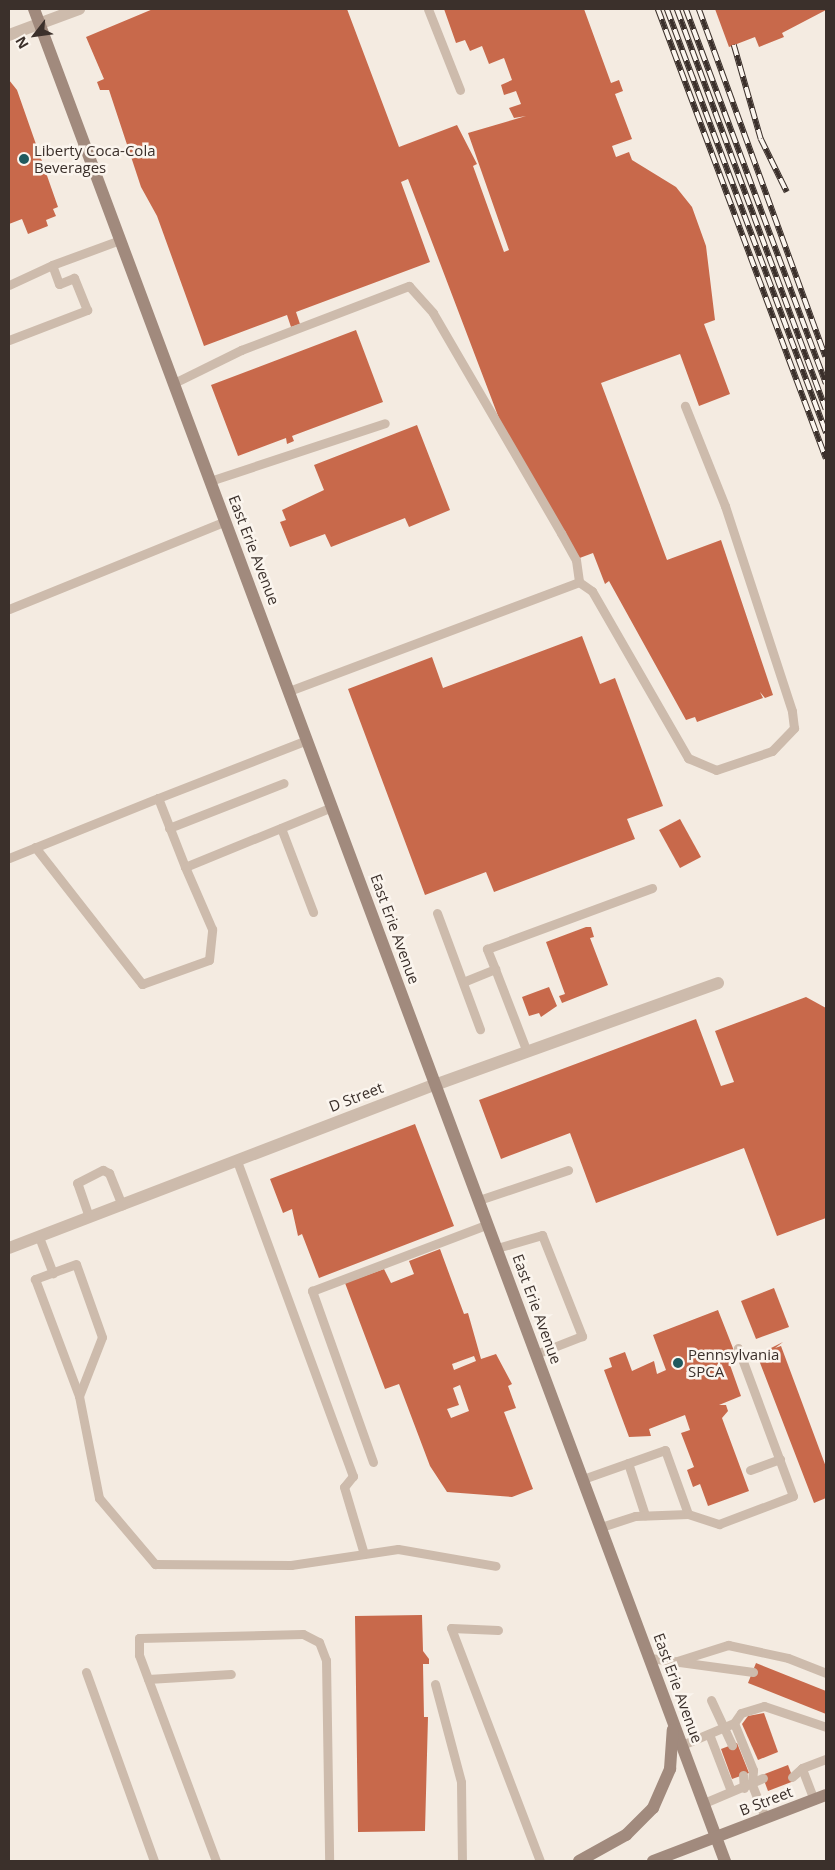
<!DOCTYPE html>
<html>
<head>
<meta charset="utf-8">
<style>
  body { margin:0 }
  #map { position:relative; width:835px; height:1870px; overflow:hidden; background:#f4ebe1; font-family:"Open Sans",sans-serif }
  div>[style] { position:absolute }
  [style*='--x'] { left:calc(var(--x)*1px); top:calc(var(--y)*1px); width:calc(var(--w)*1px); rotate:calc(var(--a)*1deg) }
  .building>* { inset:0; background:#c8694b }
  .service>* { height:9px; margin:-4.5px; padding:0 4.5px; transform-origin:4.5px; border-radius:4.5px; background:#cdbbac }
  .minor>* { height:12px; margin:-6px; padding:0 6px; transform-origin:6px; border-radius:6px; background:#cdbbac }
  .secondary>* { height:12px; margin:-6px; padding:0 6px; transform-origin:6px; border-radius:6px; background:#a18a7d }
  .rail>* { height:5.5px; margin-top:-2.75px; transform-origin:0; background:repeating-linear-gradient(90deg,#fbf5ee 0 11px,#3b302b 0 22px); box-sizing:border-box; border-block:1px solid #3b302b }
  .dots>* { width:14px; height:14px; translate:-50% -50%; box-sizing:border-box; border:2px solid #fbf5ee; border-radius:50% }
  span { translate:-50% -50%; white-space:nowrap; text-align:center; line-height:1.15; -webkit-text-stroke:5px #fbf5ee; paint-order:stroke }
  .poi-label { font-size:15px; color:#3b302b }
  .left { translate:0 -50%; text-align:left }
  .street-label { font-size:15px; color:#3b302b }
  .frame { position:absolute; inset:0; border:10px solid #3b302b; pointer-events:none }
  .north { position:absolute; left:10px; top:10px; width:50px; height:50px; -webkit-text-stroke:4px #fbf5ee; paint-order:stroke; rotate:240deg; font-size:14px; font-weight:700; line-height:20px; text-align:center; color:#3b302b }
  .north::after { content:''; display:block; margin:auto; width:18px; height:22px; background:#3b302b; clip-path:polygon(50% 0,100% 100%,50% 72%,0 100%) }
</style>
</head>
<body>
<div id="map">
  <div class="building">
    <i style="clip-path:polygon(153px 9px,347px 9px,399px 147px,457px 125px,477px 164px,473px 166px,504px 252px,509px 250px,468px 133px,526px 116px,514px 118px,509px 108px,521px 104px,516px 91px,504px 95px,501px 85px,512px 80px,504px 58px,489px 64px,482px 46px,470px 51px,465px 40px,456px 43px,444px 9px,584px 9px,611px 83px,619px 80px,623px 91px,615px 94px,632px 139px,612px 146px,616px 157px,629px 152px,632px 160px,676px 187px,692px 207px,706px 246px,715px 320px,704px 324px,730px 394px,699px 406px,680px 354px,601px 383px,667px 560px,721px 540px,773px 695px,765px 698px,760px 692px,763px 698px,697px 722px,695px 717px,686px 720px,609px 581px,605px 584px,593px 553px,577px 559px,500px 421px,408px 179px,401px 182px,430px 262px,296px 312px,300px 324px,291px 327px,287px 315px,204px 346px,157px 216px,141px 187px,109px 90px,100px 90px,97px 82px,104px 79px,86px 37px)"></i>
    <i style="clip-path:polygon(715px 9px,826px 9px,826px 10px,782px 33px,784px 37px,759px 47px,755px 37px,729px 47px)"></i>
    <i style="clip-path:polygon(9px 80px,17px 90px,58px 207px,53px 209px,56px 216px,46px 220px,48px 226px,28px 234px,22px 219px,9px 224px)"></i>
    <i style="clip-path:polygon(356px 330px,383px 402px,292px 436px,294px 441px,287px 444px,286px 438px,238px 456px,211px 385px)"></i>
    <i style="clip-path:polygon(417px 425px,450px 510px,409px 527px,405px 518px,331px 547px,325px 534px,290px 547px,280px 522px,286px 520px,282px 510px,324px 490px,314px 465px)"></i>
    <i style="clip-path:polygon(582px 636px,600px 684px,615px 678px,663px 806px,627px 819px,635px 839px,494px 892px,486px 872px,425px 895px,348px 689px,432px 657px,443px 688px)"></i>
    <i style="clip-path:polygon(680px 819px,701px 857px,680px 868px,659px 830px)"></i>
    <i style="clip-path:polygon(586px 927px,591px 927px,594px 937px,590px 938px,608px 985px,562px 1003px,559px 996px,565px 994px,546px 942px)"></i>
    <i style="clip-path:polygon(549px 987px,557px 1006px,541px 1017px,539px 1013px,529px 1016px,522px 997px)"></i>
    <i style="clip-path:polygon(806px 997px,826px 1008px,826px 1218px,777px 1236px,744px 1148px,596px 1203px,570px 1133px,501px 1159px,479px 1100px,696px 1019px,721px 1086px,734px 1082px,715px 1031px)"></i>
    <i style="clip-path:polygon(415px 1124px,454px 1226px,319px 1278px,302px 1234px,298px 1236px,292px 1209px,283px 1213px,270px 1179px)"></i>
    <i style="clip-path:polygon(evenodd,440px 1249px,464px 1314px,468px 1313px,481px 1359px,496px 1354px,512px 1384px,508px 1386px,516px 1408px,504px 1412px,533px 1489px,512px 1497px,447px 1492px,430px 1466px,399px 1384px,385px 1389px,345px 1283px,384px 1269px,391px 1283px,414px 1274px,409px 1261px,440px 1249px,474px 1356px,476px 1361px,454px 1370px,452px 1364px,474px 1356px,440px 1249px,460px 1385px,469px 1411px,451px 1418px,447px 1409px,459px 1405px,453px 1388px,460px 1385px)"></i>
    <i style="clip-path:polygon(774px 1288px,789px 1327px,756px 1339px,741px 1301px)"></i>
    <i style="clip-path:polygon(718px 1310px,738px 1361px,730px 1365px,741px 1396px,719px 1405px,726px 1405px,728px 1411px,722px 1418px,749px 1491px,708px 1506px,700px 1484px,693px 1487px,687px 1470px,694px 1467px,681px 1433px,690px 1430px,685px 1415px,649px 1429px,651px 1436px,629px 1437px,604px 1370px,612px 1367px,609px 1358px,625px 1352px,632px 1371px,654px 1361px,657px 1374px,666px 1370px,653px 1335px)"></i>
    <i style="clip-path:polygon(783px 1342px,775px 1348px,781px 1346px,826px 1467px,826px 1498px,814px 1503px,757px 1355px)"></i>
    <i style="clip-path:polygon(422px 1615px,423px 1651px,429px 1659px,429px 1664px,423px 1664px,424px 1717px,428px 1717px,425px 1831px,358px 1832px,355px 1616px)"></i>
    <i style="clip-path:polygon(756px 1663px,826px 1691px,826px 1714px,748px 1683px)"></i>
    <i style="clip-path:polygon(764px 1713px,778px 1752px,758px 1760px,742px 1724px,748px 1716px)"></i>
    <i style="clip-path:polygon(737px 1743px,749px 1773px,732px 1779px,721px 1749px)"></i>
    <i style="clip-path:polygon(788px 1765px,794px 1781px,768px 1791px,762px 1775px)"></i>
  </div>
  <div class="service">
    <i style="--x:428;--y:9;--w:87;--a:68.4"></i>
    <i style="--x:9;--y:285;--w:47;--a:-24.9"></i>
    <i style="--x:9;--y:340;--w:84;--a:-21"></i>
    <i style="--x:87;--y:310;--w:35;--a:-112"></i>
    <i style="--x:74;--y:278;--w:16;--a:158"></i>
    <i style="--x:59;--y:284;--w:20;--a:-110"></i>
    <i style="--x:52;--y:265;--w:72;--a:-20.2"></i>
    <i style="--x:174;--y:383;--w:75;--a:-26.2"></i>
    <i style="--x:241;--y:350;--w:180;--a:-20.9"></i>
    <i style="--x:409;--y:286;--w:36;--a:48"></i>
    <i style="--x:433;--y:313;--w:255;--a:59.8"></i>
    <i style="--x:561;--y:533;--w:31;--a:61"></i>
    <i style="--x:576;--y:560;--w:22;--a:82"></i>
    <i style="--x:210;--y:481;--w:184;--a:-18.3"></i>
    <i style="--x:9;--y:609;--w:234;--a:-22.1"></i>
    <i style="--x:289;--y:691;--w:310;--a:-20.6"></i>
    <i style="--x:579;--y:582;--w:16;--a:35"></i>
    <i style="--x:592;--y:591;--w:193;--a:60.1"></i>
    <i style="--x:688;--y:758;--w:30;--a:23"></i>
    <i style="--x:716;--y:770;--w:59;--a:-18.7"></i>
    <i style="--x:772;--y:751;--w:32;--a:-46"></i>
    <i style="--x:794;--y:728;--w:17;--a:-97"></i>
    <i style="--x:792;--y:711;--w:216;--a:-108.1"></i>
    <i style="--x:725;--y:506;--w:108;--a:-111.8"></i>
    <i style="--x:307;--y:740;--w:160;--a:158.7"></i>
    <i style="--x:158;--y:798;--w:74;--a:68.6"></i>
    <i style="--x:185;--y:867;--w:159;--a:-22.2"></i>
    <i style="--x:169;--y:828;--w:123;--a:-21.4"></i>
    <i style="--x:281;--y:828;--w:90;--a:69.1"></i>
    <i style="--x:35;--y:847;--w:174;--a:52"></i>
    <i style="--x:142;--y:984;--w:71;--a:-19.7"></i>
    <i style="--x:209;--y:960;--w:31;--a:-84"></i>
    <i style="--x:212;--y:929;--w:68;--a:-113.5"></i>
    <i style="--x:9;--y:858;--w:161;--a:-21.9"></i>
    <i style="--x:437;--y:913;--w:124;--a:69.7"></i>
    <i style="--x:495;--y:969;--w:22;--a:-112"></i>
    <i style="--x:487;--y:949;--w:176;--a:-20.3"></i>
    <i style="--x:463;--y:982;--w:35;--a:-22"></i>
    <i style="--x:495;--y:969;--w:89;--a:68.9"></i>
    <i style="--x:237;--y:1161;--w:336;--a:69.8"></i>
    <i style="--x:353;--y:1476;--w:14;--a:129"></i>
    <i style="--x:344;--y:1487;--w:70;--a:73.4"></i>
    <i style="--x:479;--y:1200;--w:94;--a:-18.6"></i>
    <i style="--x:89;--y:1217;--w:36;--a:-109"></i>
    <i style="--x:77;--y:1183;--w:29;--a:-27"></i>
    <i style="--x:103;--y:1170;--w:7;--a:27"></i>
    <i style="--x:109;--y:1173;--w:35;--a:68"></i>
    <i style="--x:39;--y:1237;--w:39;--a:69"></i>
    <i style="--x:497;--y:1248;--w:47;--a:-16.1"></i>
    <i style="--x:542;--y:1235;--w:109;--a:68.4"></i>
    <i style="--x:582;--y:1336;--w:49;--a:158.6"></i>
    <i style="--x:79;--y:1396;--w:63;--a:-68.7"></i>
    <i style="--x:102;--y:1337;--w:77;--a:-109.6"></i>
    <i style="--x:76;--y:1264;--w:44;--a:159.9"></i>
    <i style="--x:35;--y:1279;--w:125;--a:69.4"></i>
    <i style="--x:79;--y:1396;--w:104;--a:78.9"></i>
    <i style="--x:99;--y:1498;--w:87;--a:49.7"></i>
    <i style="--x:155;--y:1564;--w:136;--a:0.4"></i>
    <i style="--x:291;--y:1565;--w:108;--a:-8.5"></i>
    <i style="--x:398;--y:1549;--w:99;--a:9.8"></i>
    <i style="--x:373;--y:1462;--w:182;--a:-109.6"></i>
    <i style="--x:312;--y:1291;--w:188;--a:-20.8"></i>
    <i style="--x:628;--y:1463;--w:55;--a:71.9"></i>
    <i style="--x:750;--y:1470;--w:32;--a:-20"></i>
    <i style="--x:583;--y:1479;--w:87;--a:-19.5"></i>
    <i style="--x:665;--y:1450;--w:68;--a:70.2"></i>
    <i style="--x:688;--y:1514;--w:53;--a:177.8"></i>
    <i style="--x:635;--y:1516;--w:36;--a:162"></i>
    <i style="--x:688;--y:1514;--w:33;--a:18"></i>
    <i style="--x:719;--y:1524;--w:79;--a:-20.7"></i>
    <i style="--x:793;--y:1496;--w:158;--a:-110.4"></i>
    <i style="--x:498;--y:1630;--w:47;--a:-177.6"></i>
    <i style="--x:451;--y:1628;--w:249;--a:69.1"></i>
    <i style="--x:650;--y:1658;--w:104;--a:7.7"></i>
    <i style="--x:674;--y:1662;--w:57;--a:-17.5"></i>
    <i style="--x:728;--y:1645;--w:61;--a:12.2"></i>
    <i style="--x:788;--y:1658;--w:41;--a:21.5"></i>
    <i style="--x:86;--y:1672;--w:201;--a:70.2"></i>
    <i style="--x:148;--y:1679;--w:83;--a:-3.4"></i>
    <i style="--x:435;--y:1684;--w:101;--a:75.1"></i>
    <i style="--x:461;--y:1782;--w:79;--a:89.3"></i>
    <i style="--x:711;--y:1700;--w:50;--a:65"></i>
    <i style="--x:734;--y:1723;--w:12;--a:-55"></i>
    <i style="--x:741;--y:1713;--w:24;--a:-17"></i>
    <i style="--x:764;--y:1706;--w:65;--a:18.7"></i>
    <i style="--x:709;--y:1734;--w:61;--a:68.9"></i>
    <i style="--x:682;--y:1745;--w:56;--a:-22.9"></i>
    <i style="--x:734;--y:1723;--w:51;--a:68"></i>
    <i style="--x:753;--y:1770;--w:15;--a:94"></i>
    <i style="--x:752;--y:1785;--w:35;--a:68"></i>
    <i style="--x:743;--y:1775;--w:13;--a:86"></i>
    <i style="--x:792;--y:1777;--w:13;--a:-42"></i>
    <i style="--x:814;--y:1800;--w:34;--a:-111"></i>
    <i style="--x:802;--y:1768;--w:26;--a:-21"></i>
    <i style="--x:704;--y:1803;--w:64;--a:-23"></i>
    <i style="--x:216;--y:1861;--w:220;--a:-110.5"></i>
    <i style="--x:139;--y:1655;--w:17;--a:-90"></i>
    <i style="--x:139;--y:1638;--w:164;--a:-1.4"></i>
    <i style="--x:303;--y:1634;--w:18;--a:27"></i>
    <i style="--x:319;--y:1642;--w:19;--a:69"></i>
    <i style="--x:326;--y:1660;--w:201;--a:89.1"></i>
  </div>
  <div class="minor">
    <i style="--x:9;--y:35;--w:75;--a:-20.4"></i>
    <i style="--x:9;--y:1248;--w:453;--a:-21"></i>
    <i style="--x:432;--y:1086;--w:304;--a:-19.8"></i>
  </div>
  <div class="secondary">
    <i style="--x:34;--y:9;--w:1977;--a:69.54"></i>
    <i style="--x:579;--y:1861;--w:54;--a:-29"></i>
    <i style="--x:626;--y:1835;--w:38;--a:-45"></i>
    <i style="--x:653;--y:1808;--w:43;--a:-66.4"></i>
    <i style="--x:670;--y:1769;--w:39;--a:-86"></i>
    <i style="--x:653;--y:1861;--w:185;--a:-20.9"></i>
  </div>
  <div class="rail">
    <i style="--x:658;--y:9;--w:480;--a:69.5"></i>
    <i style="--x:667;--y:9;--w:453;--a:69.4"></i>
    <i style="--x:677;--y:9;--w:427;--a:69.6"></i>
    <i style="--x:686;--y:9;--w:400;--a:69.5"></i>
    <i style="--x:699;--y:9;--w:370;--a:70"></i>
    <i style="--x:734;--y:45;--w:98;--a:74"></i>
    <i style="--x:761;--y:139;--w:59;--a:63.9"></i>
  </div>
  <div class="dots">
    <i style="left:24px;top:159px;background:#1f5a5e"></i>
    <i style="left:678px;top:1363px;background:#1f5a5e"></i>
  </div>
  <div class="poi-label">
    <span class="left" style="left:34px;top:159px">Liberty Coca-Cola<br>Beverages</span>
    <span class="left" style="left:688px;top:1363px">Pennsylvania<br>SPCA</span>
  </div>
  <div class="street-label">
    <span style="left:254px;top:550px;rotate:69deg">East Erie Avenue</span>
    <span style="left:395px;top:929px;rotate:70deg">East Erie Avenue</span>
    <span style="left:356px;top:1097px;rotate:-21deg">D Street</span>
    <span style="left:537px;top:1309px;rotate:70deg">East Erie Avenue</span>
    <span style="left:678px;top:1688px;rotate:70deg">East Erie Avenue</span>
    <span style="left:766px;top:1801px;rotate:-21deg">B Street</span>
  </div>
  <div class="frame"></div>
  <div class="north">N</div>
</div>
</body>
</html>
